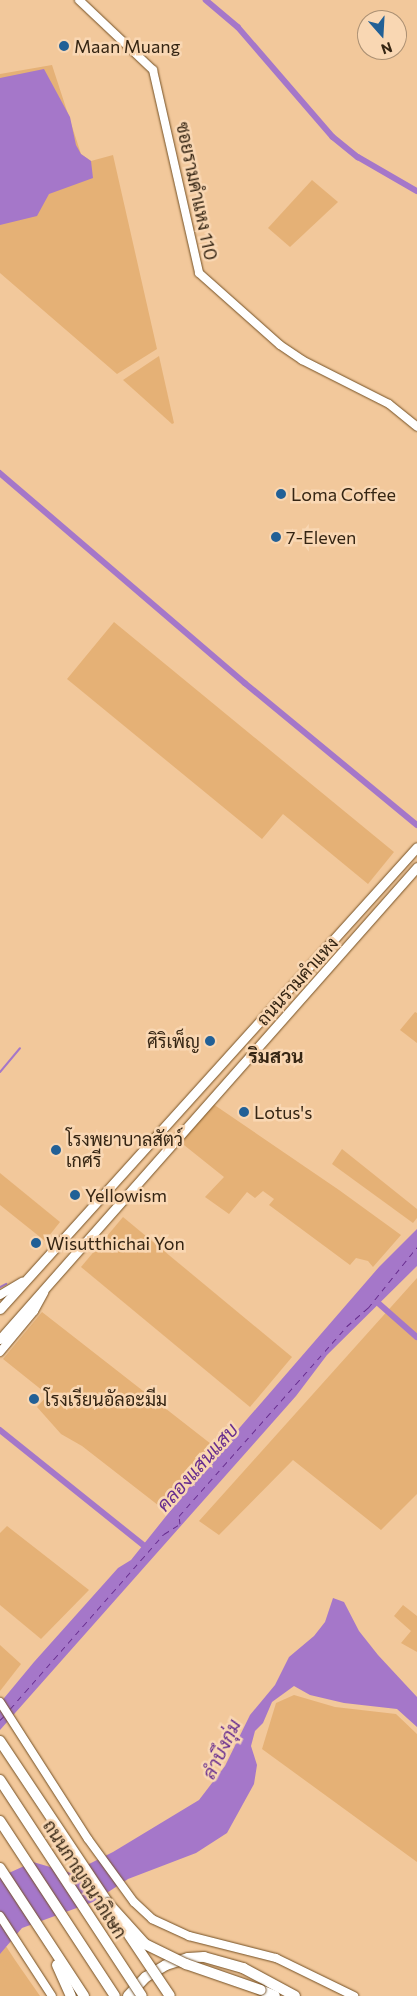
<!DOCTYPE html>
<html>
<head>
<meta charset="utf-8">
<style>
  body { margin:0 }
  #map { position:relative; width:417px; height:1996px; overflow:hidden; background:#f2c89b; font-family:Commissioner,Sarabun,sans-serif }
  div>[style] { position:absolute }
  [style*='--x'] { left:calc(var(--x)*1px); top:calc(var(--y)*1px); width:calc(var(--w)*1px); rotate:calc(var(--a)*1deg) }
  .green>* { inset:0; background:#e5b176 }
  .water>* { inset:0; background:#a577c9 }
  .stream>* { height:2px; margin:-1px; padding:0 1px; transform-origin:1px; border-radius:1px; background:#a577c9 }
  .canal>* { height:5.5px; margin:-2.75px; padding:0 2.75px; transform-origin:2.75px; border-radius:2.75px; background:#a577c9 }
  .ferry>* { height:1px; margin-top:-0.5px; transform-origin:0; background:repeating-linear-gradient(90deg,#672c8e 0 6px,transparent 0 11px) }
  .roads { filter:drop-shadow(0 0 1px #745024) drop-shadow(0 0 1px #745024) }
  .secondary>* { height:8px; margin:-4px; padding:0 4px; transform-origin:4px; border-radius:4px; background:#fff }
  .primary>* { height:9px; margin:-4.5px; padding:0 4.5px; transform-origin:4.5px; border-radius:4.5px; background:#fff }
  .highway>* { height:10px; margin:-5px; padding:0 5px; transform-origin:5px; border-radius:5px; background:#fff }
  .bridges { filter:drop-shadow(0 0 1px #745024) drop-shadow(0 0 1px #745024) }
  .highway-bridge>* { height:10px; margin:-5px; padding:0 5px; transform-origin:5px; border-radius:5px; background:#fff }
  .dots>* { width:14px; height:14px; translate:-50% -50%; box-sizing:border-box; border:2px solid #f9d7b3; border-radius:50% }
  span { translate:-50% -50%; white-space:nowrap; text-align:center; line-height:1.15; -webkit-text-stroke:5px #f9d7b3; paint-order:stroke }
  .poi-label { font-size:18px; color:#352513 }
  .left { translate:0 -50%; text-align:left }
  .right { translate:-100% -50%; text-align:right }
  .street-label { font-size:18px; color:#352513 }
  .neighbourhood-label { font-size:19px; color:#352513; font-weight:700 }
  .water-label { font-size:19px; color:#672c8e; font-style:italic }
  .north { position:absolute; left:357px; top:10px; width:50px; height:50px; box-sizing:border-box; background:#f9d7b3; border:1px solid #ab9073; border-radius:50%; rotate:161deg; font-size:14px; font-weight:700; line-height:20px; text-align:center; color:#352513 }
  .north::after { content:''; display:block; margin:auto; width:18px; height:22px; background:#226096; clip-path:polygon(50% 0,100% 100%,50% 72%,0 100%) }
</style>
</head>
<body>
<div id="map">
  <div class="green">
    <i style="clip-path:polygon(52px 65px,81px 154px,91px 161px,113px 155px,157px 349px,117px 374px,0 273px,0 74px)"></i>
    <i style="clip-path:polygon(312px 180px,338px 202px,290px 247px,268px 228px)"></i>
    <i style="clip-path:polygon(159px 356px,174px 423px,172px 424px,123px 380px)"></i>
    <i style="clip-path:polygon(114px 622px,394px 852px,368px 884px,283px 814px,262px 839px,67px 679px)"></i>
    <i style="clip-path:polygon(415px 1012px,417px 1013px,417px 1043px,400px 1030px)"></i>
    <i style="clip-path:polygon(213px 1104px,339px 1190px,401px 1235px,373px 1267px,368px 1261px,356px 1258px,350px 1265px,269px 1205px,274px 1199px,263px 1191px,255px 1198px,247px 1192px,229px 1214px,205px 1197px,224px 1177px,179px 1141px)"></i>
    <i style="clip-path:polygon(342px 1149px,417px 1209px,417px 1218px,413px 1223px,332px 1164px)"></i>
    <i style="clip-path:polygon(0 1173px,60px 1222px,45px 1241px,0 1205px)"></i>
    <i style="clip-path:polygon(123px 1217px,292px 1357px,250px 1407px,81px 1267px)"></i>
    <i style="clip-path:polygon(417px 1278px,417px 1494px,381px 1530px,293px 1460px,219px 1535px,199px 1521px)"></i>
    <i style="clip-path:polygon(42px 1312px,211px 1444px,163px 1509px,82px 1446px,61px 1434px,37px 1407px,48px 1395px,3px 1359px)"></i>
    <i style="clip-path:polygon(7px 1526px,89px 1590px,41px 1639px,0 1605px,0 1533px)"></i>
    <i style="clip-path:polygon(403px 1605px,417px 1616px,417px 1652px,401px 1643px,411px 1631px,394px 1616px)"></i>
    <i style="clip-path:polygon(0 1645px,21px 1664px,0 1691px)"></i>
    <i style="clip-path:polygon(294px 1695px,335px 1707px,396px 1714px,417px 1734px,417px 1862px,262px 1749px,276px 1703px)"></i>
    <i style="clip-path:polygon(0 1937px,15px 1960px,40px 1996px,0 1996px)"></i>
  </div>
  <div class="water">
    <i style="clip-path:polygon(44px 69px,70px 117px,76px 145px,81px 154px,91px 161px,93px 178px,49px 194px,37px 216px,0 225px,0 78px)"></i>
    <i style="clip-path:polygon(417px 1229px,417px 1266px,327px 1355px,296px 1396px,0 1730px,0 1703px,34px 1662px,118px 1568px,131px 1560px,203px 1470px,379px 1267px)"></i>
    <i style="clip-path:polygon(333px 1598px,344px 1602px,359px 1631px,378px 1655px,417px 1697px,417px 1727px,397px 1709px,344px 1703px,310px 1695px,294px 1686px,272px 1702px,263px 1723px,255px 1731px,251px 1746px,257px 1765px,254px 1784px,227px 1833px,196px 1853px,128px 1879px,93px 1902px,22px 1928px,0 1954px,0 1877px,33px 1862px,71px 1873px,113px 1852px,199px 1800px,225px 1766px,250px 1715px,275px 1685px,289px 1657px,314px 1636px,325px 1622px)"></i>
  </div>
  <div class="stream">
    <i style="--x:0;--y:1072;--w:31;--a:-50"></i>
    <i style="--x:0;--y:1287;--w:7;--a:-27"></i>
  </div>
  <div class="canal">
    <i style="--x:206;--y:0;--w:42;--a:40.2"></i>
    <i style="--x:238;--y:27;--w:145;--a:49.2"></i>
    <i style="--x:333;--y:137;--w:32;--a:39"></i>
    <i style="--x:358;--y:157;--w:68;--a:30"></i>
    <i style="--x:0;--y:473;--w:323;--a:40.6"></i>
    <i style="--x:245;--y:683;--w:223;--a:39.5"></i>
    <i style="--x:374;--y:1299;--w:57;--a:41.5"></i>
    <i style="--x:0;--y:1430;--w:187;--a:38.7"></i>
  </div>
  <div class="ferry">
    <i style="--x:10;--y:1709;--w:233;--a:-48.7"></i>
    <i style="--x:164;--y:1534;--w:19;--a:-32"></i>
    <i style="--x:180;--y:1524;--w:8;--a:-97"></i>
    <i style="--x:179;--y:1516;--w:254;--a:-48.5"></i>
    <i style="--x:347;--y:1326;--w:28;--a:-41"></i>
    <i style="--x:368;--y:1308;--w:78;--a:-51.2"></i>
    <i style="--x:0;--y:1720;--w:6;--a:-45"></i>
  </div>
  <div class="roads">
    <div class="secondary">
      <i style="--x:79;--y:0;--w:102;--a:43.4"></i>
      <i style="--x:153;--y:70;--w:208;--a:77.2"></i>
      <i style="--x:199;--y:273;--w:108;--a:41.6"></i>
      <i style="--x:280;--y:345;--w:27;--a:34"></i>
      <i style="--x:302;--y:360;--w:97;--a:26.8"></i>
      <i style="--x:389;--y:404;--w:36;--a:39"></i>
      <i style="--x:0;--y:1295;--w:26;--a:-31"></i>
      <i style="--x:0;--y:1352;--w:53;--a:-50.3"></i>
      <i style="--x:34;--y:1311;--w:21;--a:-61"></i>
      <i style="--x:0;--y:1702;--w:163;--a:57.3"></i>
      <i style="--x:88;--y:1839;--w:78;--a:53.9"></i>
      <i style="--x:134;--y:1902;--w:25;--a:43"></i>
      <i style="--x:152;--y:1919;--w:41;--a:24.7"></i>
      <i style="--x:189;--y:1936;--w:90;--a:14.2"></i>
      <i style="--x:276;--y:1958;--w:87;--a:26"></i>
      <i style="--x:0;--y:1916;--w:95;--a:57"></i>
    </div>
    <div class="primary">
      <i style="--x:0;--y:1309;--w:622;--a:-47.93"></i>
      <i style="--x:0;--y:1339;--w:630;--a:-48.54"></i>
    </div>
    <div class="highway">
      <i style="--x:0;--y:1741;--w:195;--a:56.3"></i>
      <i style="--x:0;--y:1821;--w:209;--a:56.7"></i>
      <i style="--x:0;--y:1868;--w:153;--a:56.7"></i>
      <i style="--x:57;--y:1965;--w:34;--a:66"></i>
      <i style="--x:261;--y:1990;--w:15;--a:23"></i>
      <i style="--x:128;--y:1996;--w:26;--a:-47"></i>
      <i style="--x:146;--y:1977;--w:23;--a:-31"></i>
      <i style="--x:166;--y:1965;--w:23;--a:-18"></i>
      <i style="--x:188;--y:1958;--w:16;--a:-4"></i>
      <i style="--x:204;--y:1957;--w:41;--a:15.8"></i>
      <i style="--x:243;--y:1968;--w:59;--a:28.3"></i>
    </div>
  </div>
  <div class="bridges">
    <div class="highway-bridge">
      <i style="--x:0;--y:1780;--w:258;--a:56.7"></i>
      <i style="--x:108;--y:1903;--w:55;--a:47.9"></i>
      <i style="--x:145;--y:1944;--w:46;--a:26"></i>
      <i style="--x:186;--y:1964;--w:79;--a:19.1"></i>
      <i style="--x:129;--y:1935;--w:73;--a:56.1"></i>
    </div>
  </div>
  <div class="dots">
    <i style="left:64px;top:46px;background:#226096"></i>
    <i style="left:281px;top:494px;background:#226096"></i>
    <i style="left:276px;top:537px;background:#226096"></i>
    <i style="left:210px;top:1041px;background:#226096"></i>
    <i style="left:244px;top:1112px;background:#226096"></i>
    <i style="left:56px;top:1150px;background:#226096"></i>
    <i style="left:75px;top:1195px;background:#226096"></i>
    <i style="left:36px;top:1243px;background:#226096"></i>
    <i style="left:34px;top:1399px;background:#226096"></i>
  </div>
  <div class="poi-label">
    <span class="left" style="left:74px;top:46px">Maan Muang</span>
    <span class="left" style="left:291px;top:494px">Loma Coffee</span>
    <span class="left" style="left:286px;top:537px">7-Eleven</span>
    <span class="right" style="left:200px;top:1041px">ศิริเพ็ญ</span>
    <span class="left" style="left:254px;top:1112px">Lotus's</span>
    <span class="left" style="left:66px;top:1150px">โรงพยาบาลสัตว์<br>เกศรี</span>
    <span class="left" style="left:85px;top:1195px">Yellowism</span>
    <span class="left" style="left:46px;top:1243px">Wisutthichai Yon</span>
    <span class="left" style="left:44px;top:1399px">โรงเรียนอัลอะมีม</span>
  </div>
  <div class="street-label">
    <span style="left:197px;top:191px;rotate:78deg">ซอยรามคำแหง 110</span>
    <span style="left:297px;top:981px;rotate:-48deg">ถนนรามคำแหง</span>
    <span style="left:85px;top:1879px;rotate:57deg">ถนนกาญจนาภิเษก</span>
  </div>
  <div class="neighbourhood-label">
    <span style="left:276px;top:1056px">ริมสวน</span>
  </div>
  <div class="water-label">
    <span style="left:197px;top:1467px;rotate:-48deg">คลองแสนแสบ</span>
    <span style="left:221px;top:1749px;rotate:-64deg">ลำบึงกุ่ม</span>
  </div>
  <div class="north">N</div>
</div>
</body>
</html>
